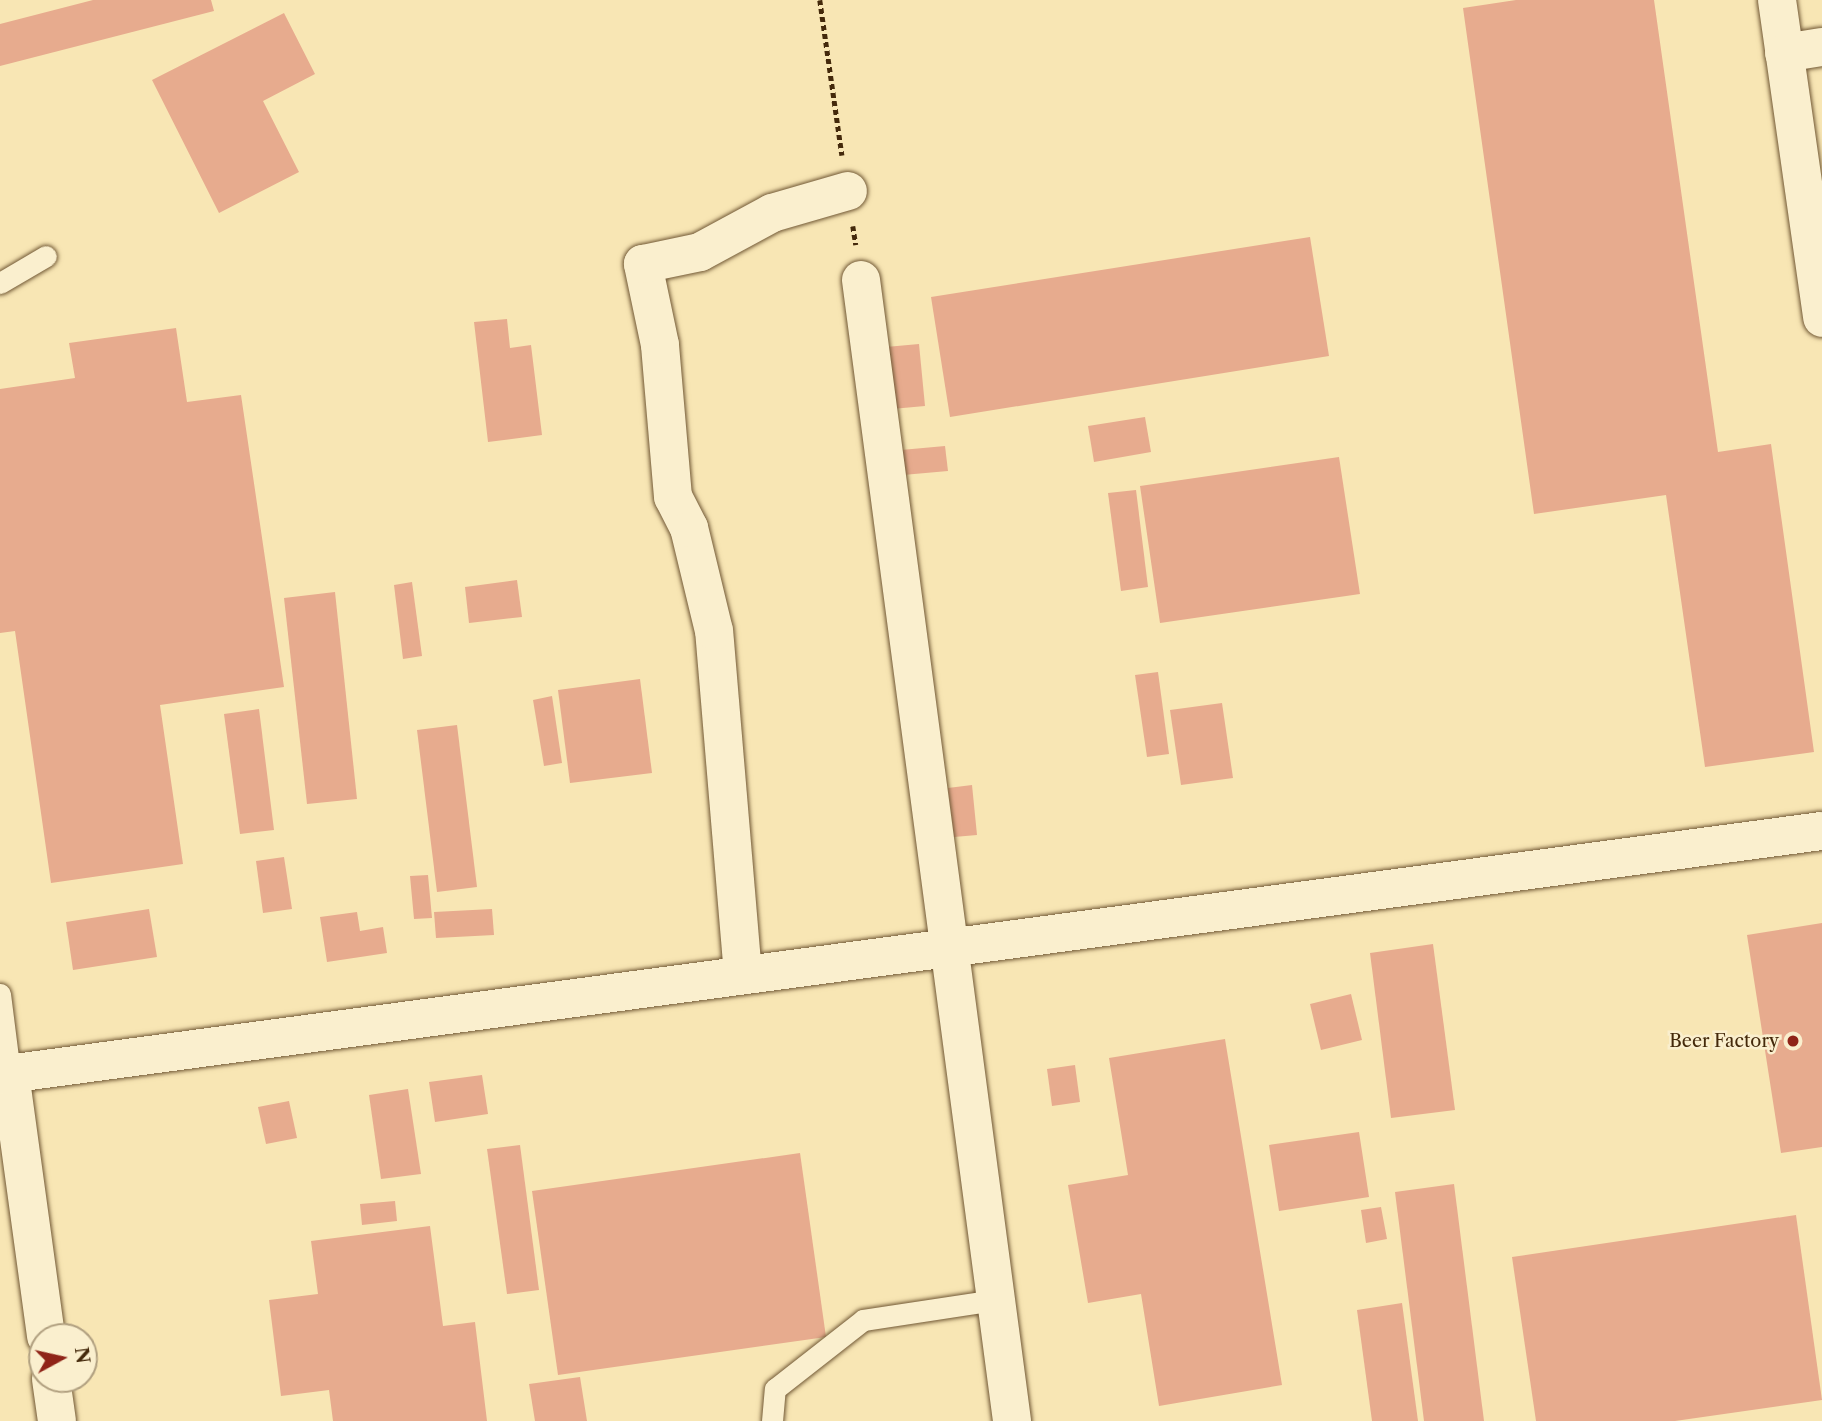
<!DOCTYPE html>
<html>
<head>
<meta charset="utf-8">
<style>
  body { margin:0 }
  #map { position:relative; width:1822px; height:1421px; overflow:hidden; background:#f8e6b4; font-family:"Libre Caslon Text",serif }
  div>[style] { position:absolute }
  [style*='--x'] { left:calc(var(--x)*1px); top:calc(var(--y)*1px); width:calc(var(--w)*1px); rotate:calc(var(--a)*1deg) }
  .building>* { inset:0; background:#e7ab8e }
  .path>* { height:4.5px; margin-top:-2.25px; transform-origin:0; background:repeating-linear-gradient(90deg,#44290b 0 5px,transparent 0 8.5px) }
  .roads { filter:drop-shadow(0 0 2px #715835) drop-shadow(0 0 2px #715835) }
  .service>* { height:21px; margin:-10.5px; padding:0 10.5px; transform-origin:10.5px; border-radius:10.5px; background:#faefce }
  .minor>* { height:38px; margin:-19px; padding:0 19px; transform-origin:19px; border-radius:19px; background:#faefce }
  .dots>* { width:19px; height:19px; translate:-50% -50%; box-sizing:border-box; border:4px solid #faefce; border-radius:50% }
  span { translate:-50% -50%; white-space:nowrap; text-align:center; line-height:1.15; -webkit-text-stroke:5px #faefce; paint-order:stroke }
  .poi-label { font-size:18px; color:#44290b }
  .right { translate:-100% -50%; text-align:right }
  .north { position:absolute; left:28px; top:1323px; width:70px; height:70px; box-sizing:border-box; background:#faefce; border:2px solid #b1a080; border-radius:50%; rotate:82deg; font-size:19px; font-weight:700; line-height:28px; text-align:center; color:#44290b }
  .north::after { content:''; display:block; margin:auto; width:24px; height:32px; background:#8f2418; clip-path:polygon(50% 0,100% 100%,50% 72%,0 100%) }
</style>
</head>
<body>
<div id="map">
  <div class="building">
    <i style="clip-path:polygon(93px 0,211px 0,214px 11px,0 66px,0 24px)"></i>
    <i style="clip-path:polygon(1516px 0,1654px 0,1718px 452px,1771px 444px,1814px 752px,1705px 767px,1666px 495px,1534px 514px,1463px 8px)"></i>
    <i style="clip-path:polygon(284px 13px,315px 74px,263px 101px,299px 172px,219px 213px,152px 80px)"></i>
    <i style="clip-path:polygon(1310px 237px,1329px 356px,950px 417px,931px 297px)"></i>
    <i style="clip-path:polygon(507px 319px,510px 348px,531px 345px,542px 435px,488px 442px,474px 322px)"></i>
    <i style="clip-path:polygon(176px 328px,187px 402px,241px 395px,284px 687px,160px 705px,183px 864px,51px 883px,15px 631px,0 633px,0 389px,75px 378px,69px 343px)"></i>
    <i style="clip-path:polygon(919px 344px,925px 406px,892px 409px,886px 347px)"></i>
    <i style="clip-path:polygon(1145px 417px,1151px 452px,1094px 462px,1088px 426px)"></i>
    <i style="clip-path:polygon(945px 446px,948px 471px,903px 475px,901px 450px)"></i>
    <i style="clip-path:polygon(1339px 457px,1360px 594px,1160px 623px,1140px 486px)"></i>
    <i style="clip-path:polygon(1136px 490px,1148px 587px,1121px 591px,1108px 493px)"></i>
    <i style="clip-path:polygon(517px 580px,522px 617px,469px 623px,465px 587px)"></i>
    <i style="clip-path:polygon(412px 582px,422px 656px,403px 659px,394px 585px)"></i>
    <i style="clip-path:polygon(335px 592px,357px 799px,307px 804px,284px 598px)"></i>
    <i style="clip-path:polygon(1158px 672px,1169px 754px,1147px 757px,1135px 675px)"></i>
    <i style="clip-path:polygon(640px 679px,652px 773px,570px 783px,558px 690px)"></i>
    <i style="clip-path:polygon(552px 696px,562px 763px,544px 766px,533px 700px)"></i>
    <i style="clip-path:polygon(1222px 703px,1233px 778px,1181px 785px,1170px 710px)"></i>
    <i style="clip-path:polygon(259px 709px,274px 830px,240px 834px,224px 714px)"></i>
    <i style="clip-path:polygon(457px 725px,477px 887px,437px 892px,417px 730px)"></i>
    <i style="clip-path:polygon(972px 785px,977px 835px,954px 837px,948px 788px)"></i>
    <i style="clip-path:polygon(284px 857px,292px 909px,263px 913px,256px 861px)"></i>
    <i style="clip-path:polygon(428px 875px,432px 918px,414px 919px,410px 876px)"></i>
    <i style="clip-path:polygon(149px 909px,157px 957px,73px 970px,66px 922px)"></i>
    <i style="clip-path:polygon(492px 909px,494px 935px,436px 938px,434px 912px)"></i>
    <i style="clip-path:polygon(357px 912px,360px 931px,383px 927px,387px 953px,327px 962px,320px 917px)"></i>
    <i style="clip-path:polygon(1822px 923px,1822px 1147px,1781px 1153px,1747px 935px)"></i>
    <i style="clip-path:polygon(1433px 944px,1455px 1110px,1391px 1118px,1370px 953px)"></i>
    <i style="clip-path:polygon(1351px 994px,1362px 1040px,1321px 1050px,1310px 1004px)"></i>
    <i style="clip-path:polygon(1225px 1039px,1282px 1385px,1159px 1406px,1141px 1294px,1088px 1303px,1068px 1185px,1128px 1175px,1109px 1058px)"></i>
    <i style="clip-path:polygon(1075px 1065px,1080px 1102px,1052px 1106px,1047px 1069px)"></i>
    <i style="clip-path:polygon(482px 1075px,488px 1114px,435px 1122px,429px 1082px)"></i>
    <i style="clip-path:polygon(408px 1089px,421px 1174px,381px 1179px,369px 1095px)"></i>
    <i style="clip-path:polygon(289px 1101px,297px 1138px,266px 1144px,258px 1107px)"></i>
    <i style="clip-path:polygon(1359px 1132px,1369px 1197px,1279px 1211px,1269px 1145px)"></i>
    <i style="clip-path:polygon(520px 1145px,539px 1290px,507px 1294px,487px 1149px)"></i>
    <i style="clip-path:polygon(800px 1153px,826px 1337px,558px 1375px,532px 1191px)"></i>
    <i style="clip-path:polygon(1454px 1184px,1484px 1421px,1424px 1421px,1395px 1192px)"></i>
    <i style="clip-path:polygon(395px 1201px,397px 1221px,362px 1225px,360px 1204px)"></i>
    <i style="clip-path:polygon(1381px 1207px,1387px 1239px,1366px 1243px,1361px 1210px)"></i>
    <i style="clip-path:polygon(1796px 1215px,1822px 1400px,1675px 1421px,1536px 1421px,1512px 1257px)"></i>
    <i style="clip-path:polygon(430px 1226px,443px 1326px,475px 1322px,487px 1421px,333px 1421px,329px 1390px,281px 1396px,269px 1300px,318px 1294px,311px 1241px)"></i>
    <i style="clip-path:polygon(1402px 1303px,1418px 1421px,1372px 1421px,1357px 1310px)"></i>
    <i style="clip-path:polygon(580px 1377px,587px 1421px,535px 1421px,529px 1384px)"></i>
  </div>
  <div class="path">
    <i style="--x:820;--y:0;--w:157;--a:81.9"></i>
    <i style="--x:853;--y:226;--w:19;--a:81"></i>
  </div>
  <div class="roads">
    <div class="service">
      <i style="--x:0;--y:283;--w:53;--a:-30.4"></i>
      <i style="--x:0;--y:994;--w:80;--a:82.8"></i>
      <i style="--x:772;--y:1421;--w:32;--a:-85"></i>
      <i style="--x:775;--y:1389;--w:112;--a:-38.1"></i>
      <i style="--x:863;--y:1320;--w:134;--a:-8.6"></i>
    </div>
    <div class="minor">
      <i style="--x:1777;--y:0;--w:321;--a:81.9"></i>
      <i style="--x:1784;--y:53;--w:38;--a:-9"></i>
      <i style="--x:861;--y:280;--w:1151;--a:82.46"></i>
      <i style="--x:743;--y:975;--w:345;--a:-94.8"></i>
      <i style="--x:714;--y:631;--w:106;--a:-103.6"></i>
      <i style="--x:689;--y:528;--w:35;--a:-117"></i>
      <i style="--x:673;--y:497;--w:153;--a:-94.9"></i>
      <i style="--x:660;--y:345;--w:83;--a:-101.9"></i>
      <i style="--x:643;--y:264;--w:58;--a:-11.9"></i>
      <i style="--x:700;--y:252;--w:82;--a:-28.4"></i>
      <i style="--x:772;--y:213;--w:79;--a:-16.1"></i>
      <i style="--x:10;--y:1073;--w:266;--a:82.2"></i>
      <i style="--x:0;--y:1075;--w:1838;--a:-7.63"></i>
      <i style="--x:51;--y:1379;--w:42;--a:81.9"></i>
    </div>
  </div>
  <div class="dots">
    <i style="left:1793px;top:1041px;background:#8f2418"></i>
  </div>
  <div class="poi-label">
    <span class="right" style="left:1779px;top:1041px">Beer Factory</span>
  </div>
  <div class="north">N</div>
</div>
</body>
</html>
